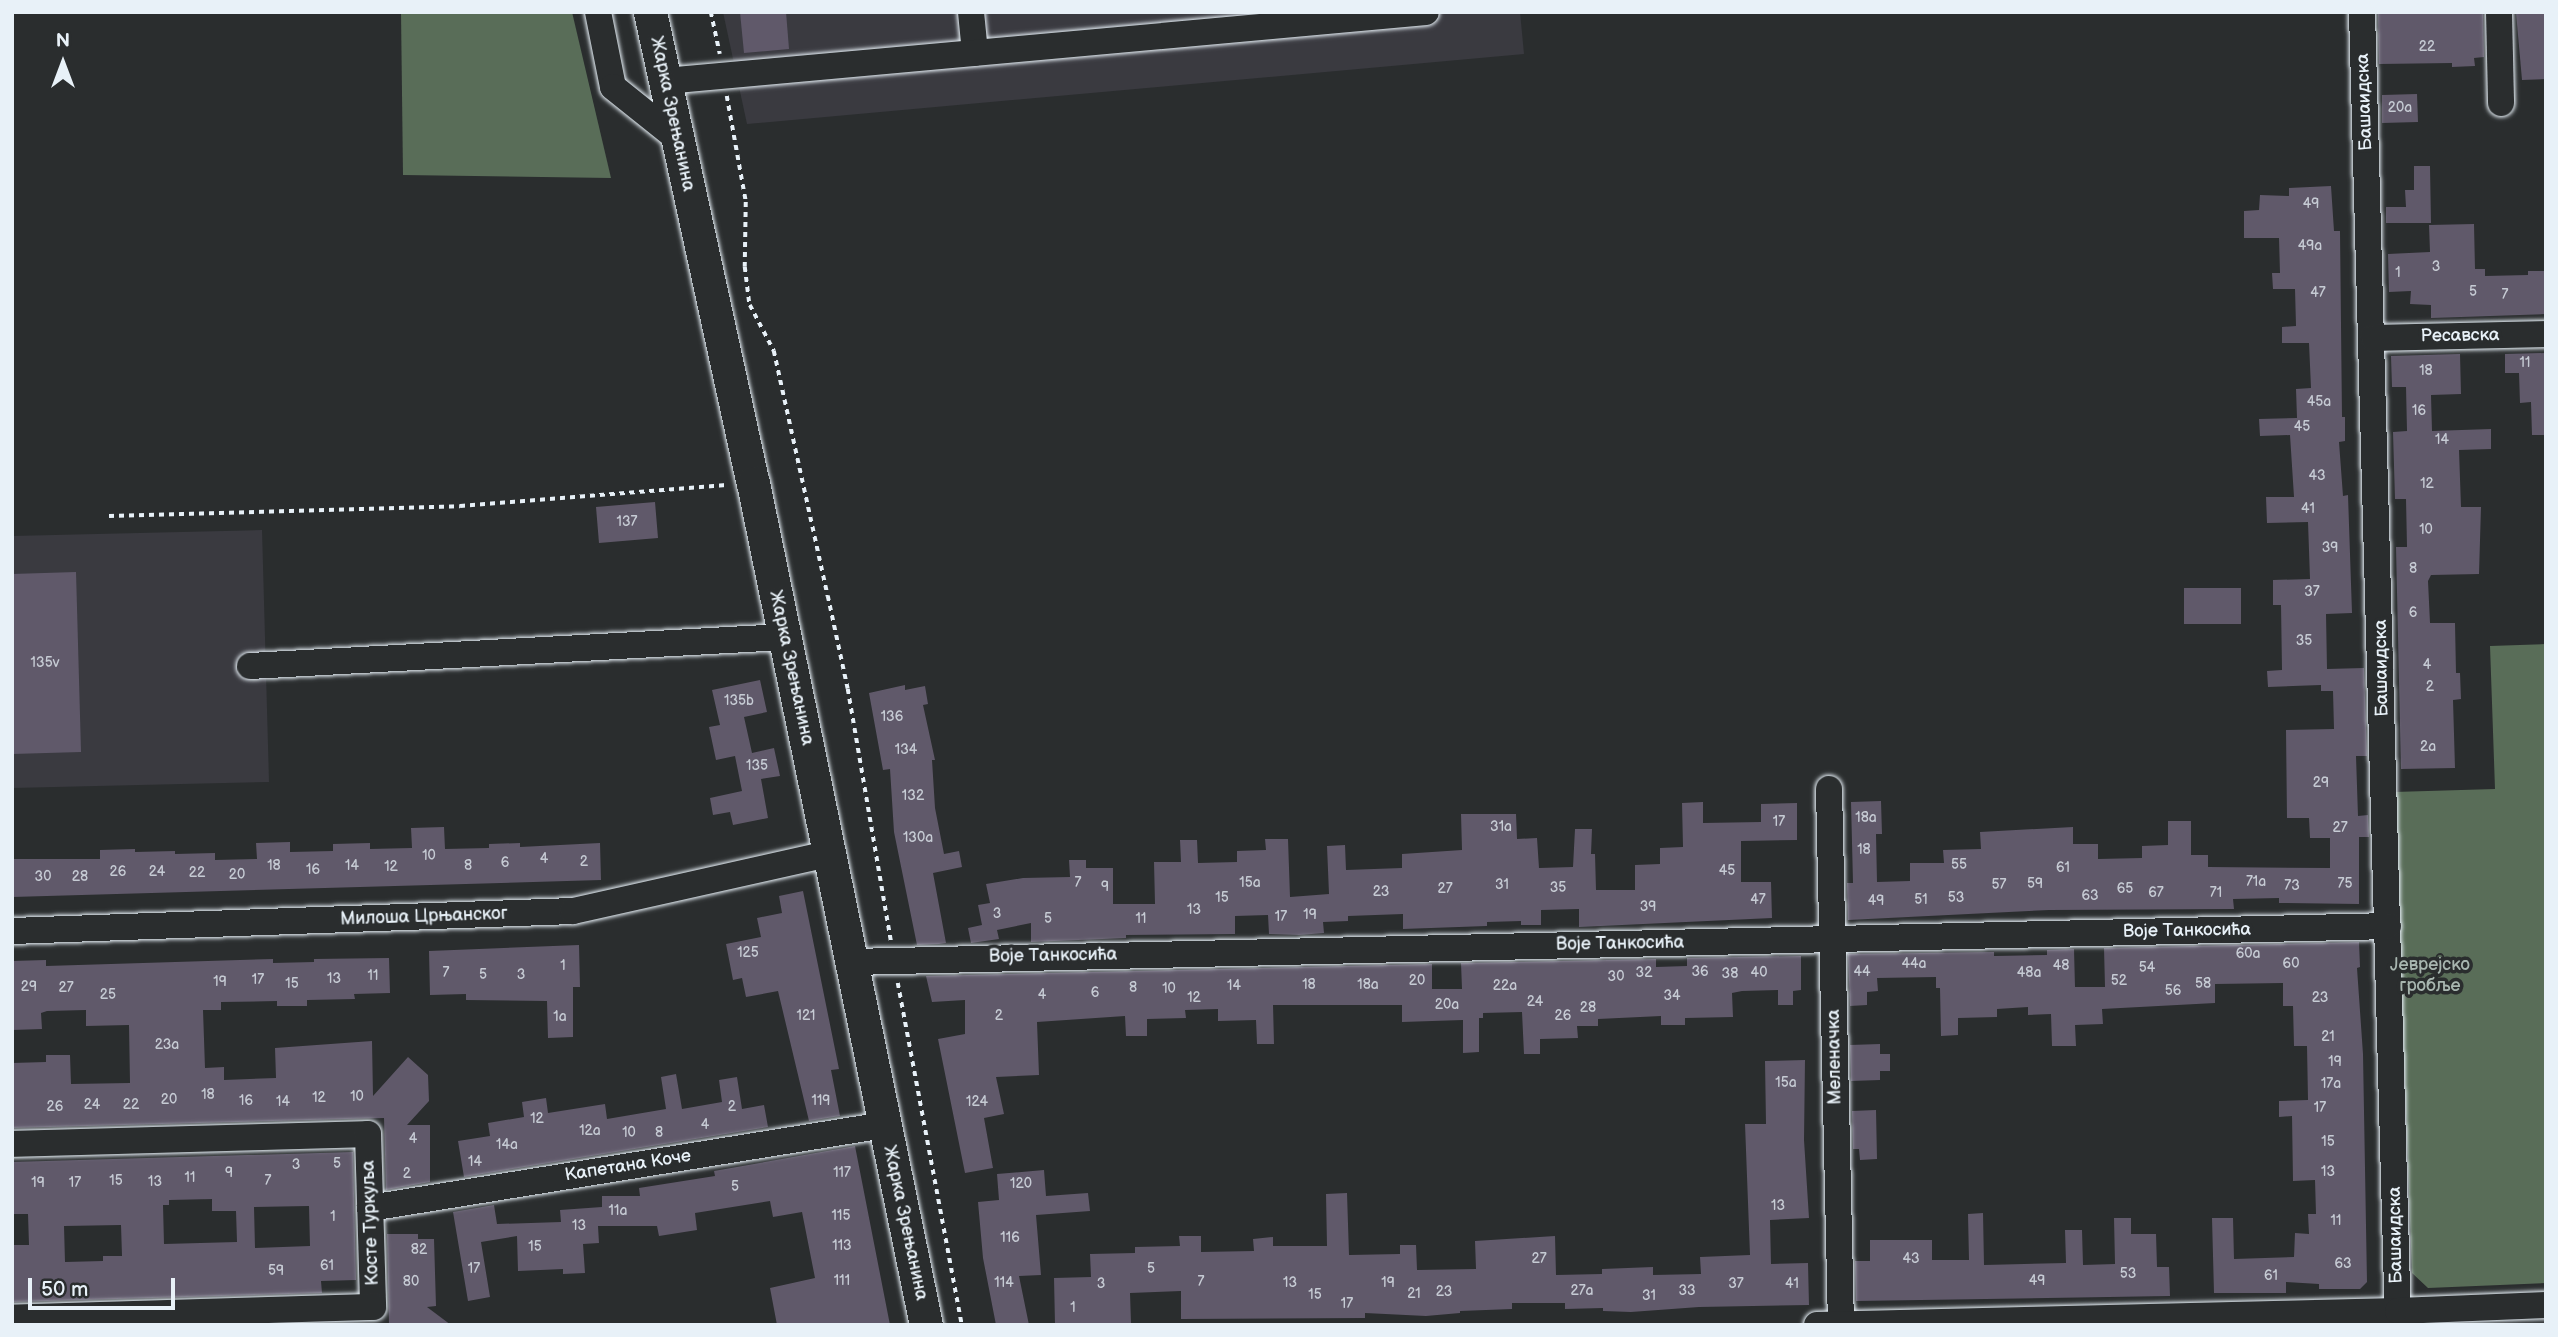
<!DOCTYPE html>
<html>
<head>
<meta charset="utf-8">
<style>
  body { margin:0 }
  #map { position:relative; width:2558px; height:1337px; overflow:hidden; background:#2a2d2e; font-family:"Balsamiq Sans",sans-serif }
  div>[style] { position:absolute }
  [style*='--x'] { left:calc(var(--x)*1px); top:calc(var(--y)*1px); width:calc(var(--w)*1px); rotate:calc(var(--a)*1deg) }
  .built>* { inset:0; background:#3a3a40 }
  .green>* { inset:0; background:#596d58 }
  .building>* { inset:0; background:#60596a }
  .path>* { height:3.5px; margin-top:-1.75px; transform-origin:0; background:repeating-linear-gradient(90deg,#e8f1f8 0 5px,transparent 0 10px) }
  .roads { filter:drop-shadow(0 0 2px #e8f1f8) drop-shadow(0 0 2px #e8f1f8) }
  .minor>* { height:26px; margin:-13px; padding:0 13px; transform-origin:13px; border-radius:13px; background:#2a2d2e }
  .major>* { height:33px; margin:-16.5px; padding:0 16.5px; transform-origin:16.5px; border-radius:16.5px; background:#2a2d2e }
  span { translate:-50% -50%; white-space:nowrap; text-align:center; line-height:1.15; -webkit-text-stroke:7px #2a2d2e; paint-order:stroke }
  .number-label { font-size:14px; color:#c6cbd4 }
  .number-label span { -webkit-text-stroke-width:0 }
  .street-label { font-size:18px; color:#e8f1f8 }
  .park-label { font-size:18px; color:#a8b6b0 }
  .frame { position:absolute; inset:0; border:14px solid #e8f1f8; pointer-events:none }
  .north { position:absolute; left:28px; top:28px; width:70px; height:70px; -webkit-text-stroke:5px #2a2d2e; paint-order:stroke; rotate:0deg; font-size:19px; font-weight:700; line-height:28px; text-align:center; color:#e8f1f8 }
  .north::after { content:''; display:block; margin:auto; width:24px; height:32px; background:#e8f1f8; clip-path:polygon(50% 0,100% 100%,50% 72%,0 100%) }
  .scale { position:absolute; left:28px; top:1278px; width:147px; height:32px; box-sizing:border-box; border:4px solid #e8f1f8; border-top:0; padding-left:9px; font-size:21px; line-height:24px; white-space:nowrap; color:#e8f1f8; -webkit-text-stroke:5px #2a2d2e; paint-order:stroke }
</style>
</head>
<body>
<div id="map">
  <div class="built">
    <i style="clip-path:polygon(723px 12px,1520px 12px,1524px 54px,747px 124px)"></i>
    <i style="clip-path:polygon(262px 530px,269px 782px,12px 788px,12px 536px)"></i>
  </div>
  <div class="green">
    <i style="clip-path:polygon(401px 12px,572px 12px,611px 178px,403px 175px)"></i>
    <i style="clip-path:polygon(2546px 644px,2546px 1283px,2428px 1288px,2412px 1273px,2394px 792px,2495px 789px,2490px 646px)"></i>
  </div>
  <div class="building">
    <i style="clip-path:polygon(740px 12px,786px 12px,789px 49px,744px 53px)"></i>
    <i style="clip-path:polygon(2378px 12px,2483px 12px,2484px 57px,2474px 58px,2475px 66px,2452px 67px,2452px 63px,2379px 64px)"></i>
    <i style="clip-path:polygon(2516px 12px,2546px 12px,2546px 79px,2522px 80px)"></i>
    <i style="clip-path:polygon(2417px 94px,2418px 122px,2382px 123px,2382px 95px)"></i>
    <i style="clip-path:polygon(2414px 166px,2430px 166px,2431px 223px,2386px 223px,2386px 207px,2406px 207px,2405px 190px,2414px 190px)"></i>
    <i style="clip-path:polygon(2331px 186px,2334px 231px,2340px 231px,2342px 417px,2345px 417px,2345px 441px,2339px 442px,2343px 496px,2348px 495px,2352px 613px,2326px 614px,2327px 669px,2364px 668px,2367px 756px,2356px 756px,2358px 816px,2368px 815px,2369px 837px,2359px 837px,2359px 904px,2279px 903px,2279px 898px,2233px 899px,2234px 909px,2049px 910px,1848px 920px,1847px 883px,1853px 883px,1851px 802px,1881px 801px,1882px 834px,1876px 834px,1877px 882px,1910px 881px,1910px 863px,1944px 863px,1943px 850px,1981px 849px,1980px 832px,2073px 827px,2073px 844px,2098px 844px,2098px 859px,2142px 858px,2142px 846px,2168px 845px,2168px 821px,2191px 821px,2191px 855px,2208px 855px,2208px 867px,2330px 868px,2330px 838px,2310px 838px,2309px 818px,2287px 818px,2286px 730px,2334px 729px,2333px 691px,2321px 691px,2321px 685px,2268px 687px,2267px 671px,2282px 670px,2281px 605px,2273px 605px,2273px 580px,2310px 579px,2308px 522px,2267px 523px,2266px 497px,2294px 497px,2290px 435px,2260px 436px,2259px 419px,2297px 418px,2296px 389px,2311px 388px,2309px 343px,2282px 343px,2282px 327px,2296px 326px,2295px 289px,2273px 289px,2272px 273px,2280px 273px,2279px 238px,2244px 238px,2244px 211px,2259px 210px,2260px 195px,2289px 196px,2289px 188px)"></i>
    <i style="clip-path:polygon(2474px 224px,2475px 269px,2485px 269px,2485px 276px,2528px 275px,2528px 271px,2546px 271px,2546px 314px,2431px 318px,2431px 305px,2410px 304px,2411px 291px,2389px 292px,2388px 254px,2430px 252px,2429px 225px)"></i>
    <i style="clip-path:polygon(2546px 353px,2546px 435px,2532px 435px,2531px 402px,2520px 403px,2519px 373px,2505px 373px,2505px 354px)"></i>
    <i style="clip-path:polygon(2460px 354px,2461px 394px,2431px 395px,2432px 431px,2491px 429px,2491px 449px,2459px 450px,2461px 507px,2481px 507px,2479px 574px,2431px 575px,2428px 581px,2430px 623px,2455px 623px,2456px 673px,2460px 673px,2461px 699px,2453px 700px,2455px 768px,2401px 769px,2396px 547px,2407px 547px,2406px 499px,2395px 499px,2393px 432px,2407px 431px,2406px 387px,2392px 387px,2391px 356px)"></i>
    <i style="clip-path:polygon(655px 502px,658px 538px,599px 543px,596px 507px)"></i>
    <i style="clip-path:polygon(76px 572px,81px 752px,12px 754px,12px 574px)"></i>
    <i style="clip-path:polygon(2184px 588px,2241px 588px,2241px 624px,2184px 624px)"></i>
    <i style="clip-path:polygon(760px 680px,767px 712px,744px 717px,752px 753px,774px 748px,780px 776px,761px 779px,768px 818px,733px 825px,730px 812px,713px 815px,710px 798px,742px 791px,735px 756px,716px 760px,709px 727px,720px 725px,712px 690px)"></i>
    <i style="clip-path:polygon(905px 685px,905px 690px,925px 686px,928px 704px,923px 705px,935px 760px,932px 760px,935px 808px,944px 854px,959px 851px,962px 867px,933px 873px,946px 943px,939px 944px,917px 945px,894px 832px,890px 769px,883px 770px,869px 693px)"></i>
    <i style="clip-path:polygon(1703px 802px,1703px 823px,1761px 822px,1761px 804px,1797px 803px,1797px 840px,1741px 841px,1741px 882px,1771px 882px,1772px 918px,1579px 927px,1579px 909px,1541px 910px,1541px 925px,1521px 925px,1521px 921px,1487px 922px,1487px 926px,1403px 929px,1403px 914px,1348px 916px,1348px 921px,1323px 922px,1324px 933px,1299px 935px,1269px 934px,1268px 915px,1235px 916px,1235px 934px,1126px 935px,1126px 938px,1031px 942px,1031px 923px,997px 930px,999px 939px,971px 943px,968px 928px,982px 925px,978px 905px,990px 903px,986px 884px,1023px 878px,1070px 877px,1069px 860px,1086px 860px,1086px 868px,1113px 868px,1113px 904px,1155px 904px,1154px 862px,1181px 862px,1180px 840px,1197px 840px,1198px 863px,1237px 862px,1237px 851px,1266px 850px,1265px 839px,1288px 839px,1290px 897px,1329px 894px,1327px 846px,1345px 845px,1346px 870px,1402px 868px,1402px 854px,1462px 850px,1461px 814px,1516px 814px,1517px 839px,1537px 838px,1539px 868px,1573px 867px,1575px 829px,1592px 829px,1591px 854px,1595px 854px,1596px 890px,1635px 890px,1635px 865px,1660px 864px,1660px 848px,1683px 847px,1682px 803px)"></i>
    <i style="clip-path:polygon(444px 827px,445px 849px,489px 848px,489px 844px,520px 843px,520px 847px,600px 843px,601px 880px,12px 897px,12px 859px,100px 859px,100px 850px,135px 849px,135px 852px,175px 851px,175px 854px,215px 853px,215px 860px,257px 859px,256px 843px,290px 842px,290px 852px,333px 851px,333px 844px,370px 843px,370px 849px,412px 848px,411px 828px)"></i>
    <i style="clip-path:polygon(803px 891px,839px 1069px,831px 1070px,840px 1116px,809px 1121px,778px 991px,746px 997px,742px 978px,733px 980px,726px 944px,761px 937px,757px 918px,782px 913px,779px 896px)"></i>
    <i style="clip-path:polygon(2359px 942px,2360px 967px,2357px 968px,2363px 1054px,2367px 1282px,2360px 1289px,2319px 1289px,2319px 1284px,2286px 1282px,2286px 1293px,2214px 1293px,2212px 1218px,2233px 1218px,2234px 1259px,2294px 1257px,2295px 1233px,2309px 1234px,2308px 1214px,2316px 1214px,2315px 1180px,2293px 1181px,2292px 1116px,2279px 1117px,2279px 1101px,2308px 1100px,2307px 1046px,2294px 1046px,2293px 1006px,2283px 1006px,2283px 983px,2215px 984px,2215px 1003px,2102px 1009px,2103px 1024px,2075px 1025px,2076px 1046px,2052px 1046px,2051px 1014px,2028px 1015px,2028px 1007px,1997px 1009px,1997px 1017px,1958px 1018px,1958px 1035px,1941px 1036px,1940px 988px,1936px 988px,1936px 977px,1877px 978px,1878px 991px,1867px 992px,1867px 1005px,1850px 1006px,1848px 954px,1994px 952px,1994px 956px,2047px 955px,2047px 950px,2074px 949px,2075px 987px,2105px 987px,2104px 948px)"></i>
    <i style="clip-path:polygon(579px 945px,580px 987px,573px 987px,573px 1037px,548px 1038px,547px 1001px,466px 1000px,466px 994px,430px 995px,429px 951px)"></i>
    <i style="clip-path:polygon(1801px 956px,1801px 990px,1793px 991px,1793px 1005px,1778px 1005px,1778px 990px,1742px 991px,1732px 993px,1733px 1017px,1685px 1018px,1685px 1025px,1661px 1025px,1661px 1016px,1598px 1019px,1598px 1026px,1577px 1026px,1578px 1038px,1540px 1039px,1540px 1054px,1524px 1054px,1522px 1012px,1483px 1013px,1483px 1018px,1479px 1018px,1479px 1052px,1463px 1053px,1463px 1020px,1402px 1022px,1402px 1005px,1273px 1005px,1274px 1044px,1257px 1044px,1256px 1020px,1218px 1021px,1218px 1009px,1185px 1010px,1186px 1018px,1147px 1019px,1147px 1036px,1126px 1036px,1125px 1016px,1037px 1022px,1039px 1075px,996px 1077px,1004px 1114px,984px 1118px,993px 1168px,965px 1173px,938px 1039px,965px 1034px,965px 1000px,932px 1002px,926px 976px,1432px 964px,1432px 989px,1462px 989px,1461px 963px,1656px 959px,1656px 967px,1687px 966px,1687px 958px)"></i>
    <i style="clip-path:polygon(389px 958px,390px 993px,354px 994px,355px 999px,307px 1000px,307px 1006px,277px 1006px,277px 1001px,221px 1002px,221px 1010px,203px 1010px,205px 1068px,224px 1067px,224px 1080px,276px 1078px,275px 1048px,372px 1041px,373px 1096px,408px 1057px,428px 1075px,429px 1101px,407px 1125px,430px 1125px,430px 1182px,386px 1190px,384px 1118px,12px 1128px,12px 1063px,46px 1062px,46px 1055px,70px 1055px,71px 1084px,130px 1083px,129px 1025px,86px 1026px,86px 1010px,47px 1011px,41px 1013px,42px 1029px,12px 1030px,12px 961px,46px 960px,46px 966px,273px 959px,273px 963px,314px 962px,314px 959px)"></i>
    <i style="clip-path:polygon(1880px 1044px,1880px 1054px,1890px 1054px,1890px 1071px,1880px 1071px,1880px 1080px,1851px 1081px,1850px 1045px)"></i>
    <i style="clip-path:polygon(1805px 1060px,1804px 1140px,1809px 1218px,1770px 1220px,1771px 1264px,1808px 1263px,1809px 1305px,1699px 1307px,1631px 1312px,1603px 1311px,1603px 1308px,1565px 1309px,1565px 1303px,1512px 1303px,1512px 1309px,1460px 1311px,1460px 1313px,1426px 1316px,1365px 1313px,1365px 1318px,1181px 1319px,1181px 1291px,1130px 1293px,1131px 1323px,1055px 1325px,1054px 1278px,1091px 1277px,1090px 1254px,1135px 1253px,1135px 1247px,1180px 1246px,1179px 1236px,1201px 1236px,1201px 1252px,1254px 1251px,1253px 1239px,1273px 1237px,1273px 1246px,1327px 1246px,1326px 1194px,1347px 1193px,1349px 1255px,1400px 1254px,1400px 1245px,1416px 1245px,1417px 1270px,1476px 1269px,1475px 1241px,1555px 1236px,1556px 1275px,1602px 1274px,1602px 1269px,1653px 1267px,1653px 1275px,1701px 1274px,1700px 1257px,1750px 1255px,1745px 1124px,1766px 1124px,1765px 1061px)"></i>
    <i style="clip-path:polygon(676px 1074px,682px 1109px,722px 1102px,719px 1080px,737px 1077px,742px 1109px,764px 1105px,768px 1127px,464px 1177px,458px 1141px,490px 1136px,488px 1123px,524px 1117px,522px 1102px,546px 1098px,548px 1113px,605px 1104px,607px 1119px,666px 1109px,661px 1077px)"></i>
    <i style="clip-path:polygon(1876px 1110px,1877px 1159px,1860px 1160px,1859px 1149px,1853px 1149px,1852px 1111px)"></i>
    <i style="clip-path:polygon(855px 1146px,890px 1325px,777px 1325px,770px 1288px,815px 1278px,802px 1212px,773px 1217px,770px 1201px,695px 1213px,697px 1230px,659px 1236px,657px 1226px,598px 1226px,599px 1243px,583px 1244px,585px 1273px,563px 1274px,563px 1269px,518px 1271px,517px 1236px,481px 1242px,490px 1297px,468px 1301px,453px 1212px,494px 1205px,497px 1224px,561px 1222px,560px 1210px,602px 1207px,602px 1196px,640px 1196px,639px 1188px,715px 1176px,714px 1171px)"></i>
    <i style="clip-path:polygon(evenodd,353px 1152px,356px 1280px,321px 1281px,322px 1293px,12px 1302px,14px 1245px,29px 1245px,28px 1214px,12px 1214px,12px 1162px,353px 1152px,212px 1199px,212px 1211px,236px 1211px,237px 1242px,164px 1244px,163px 1205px,169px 1205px,169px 1200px,212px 1199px,353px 1152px,309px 1206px,310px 1246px,255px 1248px,254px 1207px,309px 1206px,353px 1152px,121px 1225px,122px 1256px,103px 1256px,103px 1261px,65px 1262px,64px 1226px,121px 1225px)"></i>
    <i style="clip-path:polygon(1044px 1170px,1046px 1196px,1088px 1193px,1090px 1211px,1036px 1215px,1041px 1275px,1019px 1276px,1029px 1325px,996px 1325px,983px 1258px,978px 1202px,999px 1200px,997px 1174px)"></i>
    <i style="clip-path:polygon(1983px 1213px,1984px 1265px,2066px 1263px,2065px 1230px,2082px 1230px,2083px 1265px,2115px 1264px,2114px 1218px,2131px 1218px,2131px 1234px,2156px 1234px,2157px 1267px,2169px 1267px,2170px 1296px,1856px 1301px,1855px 1261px,1870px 1261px,1870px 1240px,1932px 1240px,1932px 1260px,1969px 1260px,1968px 1214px)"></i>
    <i style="clip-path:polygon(387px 1234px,418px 1234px,418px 1239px,434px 1239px,436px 1306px,427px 1307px,451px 1325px,389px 1325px)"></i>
  </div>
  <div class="path">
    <i style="--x:711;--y:12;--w:43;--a:77.9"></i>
    <i style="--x:727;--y:96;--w:108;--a:79.8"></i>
    <i style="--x:746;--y:202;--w:65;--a:90.9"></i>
    <i style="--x:745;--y:267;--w:38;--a:83"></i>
    <i style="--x:750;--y:305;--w:52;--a:62.4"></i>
    <i style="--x:774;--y:351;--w:251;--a:77.6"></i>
    <i style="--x:828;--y:596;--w:95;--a:77.9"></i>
    <i style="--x:848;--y:689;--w:256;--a:80.3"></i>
    <i style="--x:109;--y:516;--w:351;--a:-1.6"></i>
    <i style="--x:460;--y:506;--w:267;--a:-4.5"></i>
    <i style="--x:898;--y:983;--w:348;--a:79.4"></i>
  </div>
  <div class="roads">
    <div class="minor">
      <i style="--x:598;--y:12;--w:76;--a:78.7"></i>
      <i style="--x:613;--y:87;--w:83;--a:38.7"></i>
      <i style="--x:971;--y:12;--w:41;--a:84.4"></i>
      <i style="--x:2362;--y:12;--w:1313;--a:88.43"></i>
      <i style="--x:2499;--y:12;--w:91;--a:88.7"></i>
      <i style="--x:665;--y:81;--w:764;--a:-5.18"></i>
      <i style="--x:2374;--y:338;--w:172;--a:-1.3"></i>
      <i style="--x:250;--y:666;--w:535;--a:-3.11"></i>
      <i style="--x:1829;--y:789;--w:536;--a:88.72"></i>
      <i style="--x:12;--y:931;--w:561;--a:-2.04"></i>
      <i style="--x:573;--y:911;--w:262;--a:-12.6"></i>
      <i style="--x:852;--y:962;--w:1536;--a:-1.34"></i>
      <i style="--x:12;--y:1144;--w:356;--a:-1.6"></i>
      <i style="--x:368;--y:1134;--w:173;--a:88.3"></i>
      <i style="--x:373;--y:1307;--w:361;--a:178.3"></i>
      <i style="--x:370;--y:1208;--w:522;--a:-9.16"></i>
      <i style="--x:1817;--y:1325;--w:581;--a:-1.38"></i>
      <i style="--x:2398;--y:1311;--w:148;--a:-2.3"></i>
    </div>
    <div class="major">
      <i style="--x:650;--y:12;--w:482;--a:77.7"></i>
      <i style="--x:753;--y:483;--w:860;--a:78.39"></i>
    </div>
  </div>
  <div class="number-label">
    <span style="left:2427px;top:47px">22</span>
    <span style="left:2400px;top:108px">20a</span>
    <span style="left:2311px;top:204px">49</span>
    <span style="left:2310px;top:246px">49a</span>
    <span style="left:2436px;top:267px">3</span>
    <span style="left:2398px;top:273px">1</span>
    <span style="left:2473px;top:292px">5</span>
    <span style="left:2318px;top:293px">47</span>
    <span style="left:2505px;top:295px">7</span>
    <span style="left:2525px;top:363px">11</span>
    <span style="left:2426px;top:371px">18</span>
    <span style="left:2319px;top:402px">45a</span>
    <span style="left:2419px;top:411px">16</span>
    <span style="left:2302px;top:427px">45</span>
    <span style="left:2442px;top:440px">14</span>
    <span style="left:2317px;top:476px">43</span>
    <span style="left:2427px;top:484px">12</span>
    <span style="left:2308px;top:509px">41</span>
    <span style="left:627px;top:522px">137</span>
    <span style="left:2426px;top:530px">10</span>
    <span style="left:2330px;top:548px">39</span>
    <span style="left:2413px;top:569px">8</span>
    <span style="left:2312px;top:592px">37</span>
    <span style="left:2413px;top:613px">6</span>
    <span style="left:2304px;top:641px">35</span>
    <span style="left:45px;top:663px">135v</span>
    <span style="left:2427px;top:665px">4</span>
    <span style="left:2430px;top:687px">2</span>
    <span style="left:739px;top:701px">135b</span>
    <span style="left:892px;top:717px">136</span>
    <span style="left:2428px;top:747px">2a</span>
    <span style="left:906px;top:750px">134</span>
    <span style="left:757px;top:766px">135</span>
    <span style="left:2321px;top:783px">29</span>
    <span style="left:913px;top:796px">132</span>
    <span style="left:1866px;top:818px">18a</span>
    <span style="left:1779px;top:822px">17</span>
    <span style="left:1501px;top:827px">31a</span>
    <span style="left:2340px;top:828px">27</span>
    <span style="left:918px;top:838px">130a</span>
    <span style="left:1864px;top:850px">18</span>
    <span style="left:429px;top:856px">10</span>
    <span style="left:544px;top:859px">4</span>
    <span style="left:584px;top:862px">2</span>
    <span style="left:505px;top:863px">6</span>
    <span style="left:1959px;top:865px">55</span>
    <span style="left:274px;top:866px">18</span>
    <span style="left:352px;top:866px">14</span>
    <span style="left:468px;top:866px">8</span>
    <span style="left:391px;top:867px">12</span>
    <span style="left:2063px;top:868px">61</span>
    <span style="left:313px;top:870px">16</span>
    <span style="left:1727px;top:871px">45</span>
    <span style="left:118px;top:872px">26</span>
    <span style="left:157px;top:872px">24</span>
    <span style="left:197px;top:873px">22</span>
    <span style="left:237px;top:875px">20</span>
    <span style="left:43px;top:877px">30</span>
    <span style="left:80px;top:877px">28</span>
    <span style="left:2256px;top:882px">71a</span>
    <span style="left:1078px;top:883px">7</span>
    <span style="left:1250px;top:883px">15a</span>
    <span style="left:2035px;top:884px">59</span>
    <span style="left:2345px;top:884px">75</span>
    <span style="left:1502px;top:885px">31</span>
    <span style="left:1999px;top:885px">57</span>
    <span style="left:2292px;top:886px">73</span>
    <span style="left:1105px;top:887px">9</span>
    <span style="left:1558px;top:888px">35</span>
    <span style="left:1445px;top:889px">27</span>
    <span style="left:2125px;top:889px">65</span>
    <span style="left:1381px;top:892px">23</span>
    <span style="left:2156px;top:893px">67</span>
    <span style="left:2216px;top:893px">71</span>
    <span style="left:2090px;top:896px">63</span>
    <span style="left:1222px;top:898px">15</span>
    <span style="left:1956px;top:898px">53</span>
    <span style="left:1758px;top:900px">47</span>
    <span style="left:1921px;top:900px">51</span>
    <span style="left:1876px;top:901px">49</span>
    <span style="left:1648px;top:907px">39</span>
    <span style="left:1194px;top:910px">13</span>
    <span style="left:997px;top:914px">3</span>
    <span style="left:1310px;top:915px">19</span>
    <span style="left:1281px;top:917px">17</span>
    <span style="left:1048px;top:919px">5</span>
    <span style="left:1141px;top:919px">11</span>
    <span style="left:748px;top:953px">125</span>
    <span style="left:2248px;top:954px">60a</span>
    <span style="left:1914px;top:964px">44a</span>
    <span style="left:2291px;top:964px">60</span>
    <span style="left:563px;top:966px">1</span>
    <span style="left:2061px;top:966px">48</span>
    <span style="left:2147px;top:968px">54</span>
    <span style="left:1700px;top:972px">36</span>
    <span style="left:1862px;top:972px">44</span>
    <span style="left:446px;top:973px">7</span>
    <span style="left:1644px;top:973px">32</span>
    <span style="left:1759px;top:973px">40</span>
    <span style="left:2029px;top:973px">48a</span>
    <span style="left:1730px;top:974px">38</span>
    <span style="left:483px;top:975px">5</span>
    <span style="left:521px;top:975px">3</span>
    <span style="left:373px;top:976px">11</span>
    <span style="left:1616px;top:977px">30</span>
    <span style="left:334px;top:979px">13</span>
    <span style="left:258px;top:980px">17</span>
    <span style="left:1417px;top:981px">20</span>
    <span style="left:2119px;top:981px">52</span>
    <span style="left:220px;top:982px">19</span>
    <span style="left:292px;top:984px">15</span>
    <span style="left:2203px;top:984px">58</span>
    <span style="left:1309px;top:985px">18</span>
    <span style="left:1368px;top:985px">18a</span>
    <span style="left:1234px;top:986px">14</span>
    <span style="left:1505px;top:986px">22a</span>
    <span style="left:29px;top:987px">29</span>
    <span style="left:66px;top:988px">27</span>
    <span style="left:1133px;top:988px">8</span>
    <span style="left:1169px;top:989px">10</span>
    <span style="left:2173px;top:991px">56</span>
    <span style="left:1095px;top:993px">6</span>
    <span style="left:108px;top:995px">25</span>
    <span style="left:1042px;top:995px">4</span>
    <span style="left:1672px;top:996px">34</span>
    <span style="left:1194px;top:998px">12</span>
    <span style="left:2320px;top:998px">23</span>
    <span style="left:1535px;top:1002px">24</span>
    <span style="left:1447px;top:1005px">20a</span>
    <span style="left:1588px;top:1008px">28</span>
    <span style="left:806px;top:1016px">121</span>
    <span style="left:999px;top:1016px">2</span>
    <span style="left:1563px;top:1016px">26</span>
    <span style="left:560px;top:1017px">1a</span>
    <span style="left:2328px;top:1037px">21</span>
    <span style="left:167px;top:1045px">23a</span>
    <span style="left:2335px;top:1062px">19</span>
    <span style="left:1786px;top:1083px">15a</span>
    <span style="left:2331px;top:1084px">17a</span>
    <span style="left:208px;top:1095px">18</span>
    <span style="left:357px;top:1097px">10</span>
    <span style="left:319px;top:1098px">12</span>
    <span style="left:169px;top:1100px">20</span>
    <span style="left:246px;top:1101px">16</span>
    <span style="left:821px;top:1101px">119</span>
    <span style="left:283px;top:1102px">14</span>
    <span style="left:977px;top:1102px">124</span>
    <span style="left:92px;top:1105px">24</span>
    <span style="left:131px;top:1105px">22</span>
    <span style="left:55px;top:1107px">26</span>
    <span style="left:732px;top:1107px">2</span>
    <span style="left:2320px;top:1108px">17</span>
    <span style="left:537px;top:1119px">12</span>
    <span style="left:705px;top:1125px">4</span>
    <span style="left:590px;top:1131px">12a</span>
    <span style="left:629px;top:1133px">10</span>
    <span style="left:659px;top:1133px">8</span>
    <span style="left:413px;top:1139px">4</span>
    <span style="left:2328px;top:1142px">15</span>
    <span style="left:507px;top:1145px">14a</span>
    <span style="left:475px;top:1162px">14</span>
    <span style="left:337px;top:1164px">5</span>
    <span style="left:296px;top:1165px">3</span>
    <span style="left:2328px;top:1172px">13</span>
    <span style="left:229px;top:1173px">9</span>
    <span style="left:842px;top:1173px">117</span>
    <span style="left:407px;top:1174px">2</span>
    <span style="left:190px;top:1178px">11</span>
    <span style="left:116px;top:1181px">15</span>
    <span style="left:268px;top:1181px">7</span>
    <span style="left:155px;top:1182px">13</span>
    <span style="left:38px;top:1183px">19</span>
    <span style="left:75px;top:1183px">17</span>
    <span style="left:1021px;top:1184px">120</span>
    <span style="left:735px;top:1187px">5</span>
    <span style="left:1778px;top:1206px">13</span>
    <span style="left:618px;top:1211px">11a</span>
    <span style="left:841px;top:1216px">115</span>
    <span style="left:333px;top:1217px">1</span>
    <span style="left:2336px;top:1221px">11</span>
    <span style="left:579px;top:1226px">13</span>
    <span style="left:1010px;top:1238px">116</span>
    <span style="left:842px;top:1246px">113</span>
    <span style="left:535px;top:1247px">15</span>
    <span style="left:419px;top:1250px">82</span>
    <span style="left:1539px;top:1259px">27</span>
    <span style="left:1911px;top:1259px">43</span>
    <span style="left:2343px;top:1264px">63</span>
    <span style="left:327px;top:1266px">61</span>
    <span style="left:474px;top:1269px">17</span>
    <span style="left:1151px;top:1269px">5</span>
    <span style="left:276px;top:1271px">59</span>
    <span style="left:2128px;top:1274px">53</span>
    <span style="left:2271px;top:1276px">61</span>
    <span style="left:842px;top:1281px">111</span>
    <span style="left:2037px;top:1281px">49</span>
    <span style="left:411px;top:1282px">80</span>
    <span style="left:1201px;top:1282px">7</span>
    <span style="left:1004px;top:1283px">114</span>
    <span style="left:1290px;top:1283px">13</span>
    <span style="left:1388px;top:1283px">19</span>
    <span style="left:1101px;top:1284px">3</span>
    <span style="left:1736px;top:1284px">37</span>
    <span style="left:1792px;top:1284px">41</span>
    <span style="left:1582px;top:1291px">27a</span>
    <span style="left:1687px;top:1291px">33</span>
    <span style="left:1444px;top:1292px">23</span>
    <span style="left:1414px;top:1294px">21</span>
    <span style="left:1315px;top:1295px">15</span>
    <span style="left:1649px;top:1296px">31</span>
    <span style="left:1347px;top:1304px">17</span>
    <span style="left:1073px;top:1308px">1</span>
  </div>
  <div class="street-label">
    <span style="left:2365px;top:102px;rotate:-92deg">Башаидска</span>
    <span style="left:672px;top:114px;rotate:78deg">Жарка Зрењанина</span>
    <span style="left:2460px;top:336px;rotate:-1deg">Ресавска</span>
    <span style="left:791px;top:668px;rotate:78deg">Жарка Зрењанина</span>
    <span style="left:2382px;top:668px;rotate:-91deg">Башаидска</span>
    <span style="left:424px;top:917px;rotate:-2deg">Милоша Црњанског</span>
    <span style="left:2187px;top:931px;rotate:-1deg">Воје Танкосића</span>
    <span style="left:1620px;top:944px;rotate:-1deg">Воје Танкосића</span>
    <span style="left:1053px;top:956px;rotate:-1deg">Воје Танкосића</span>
    <span style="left:1835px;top:1057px;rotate:-91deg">Меленачка</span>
    <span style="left:628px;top:1166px;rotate:-9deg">Капетана Коче</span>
    <span style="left:371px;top:1223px;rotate:-92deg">Косте Туркуља</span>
    <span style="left:905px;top:1223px;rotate:78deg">Жарка Зрењанина</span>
    <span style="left:2396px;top:1235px;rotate:-91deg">Башаидска</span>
  </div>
  <div class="park-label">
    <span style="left:2430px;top:976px">Јеврејско<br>гробље</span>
  </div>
  <div class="frame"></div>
  <div class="north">N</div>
  <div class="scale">50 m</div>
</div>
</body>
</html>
